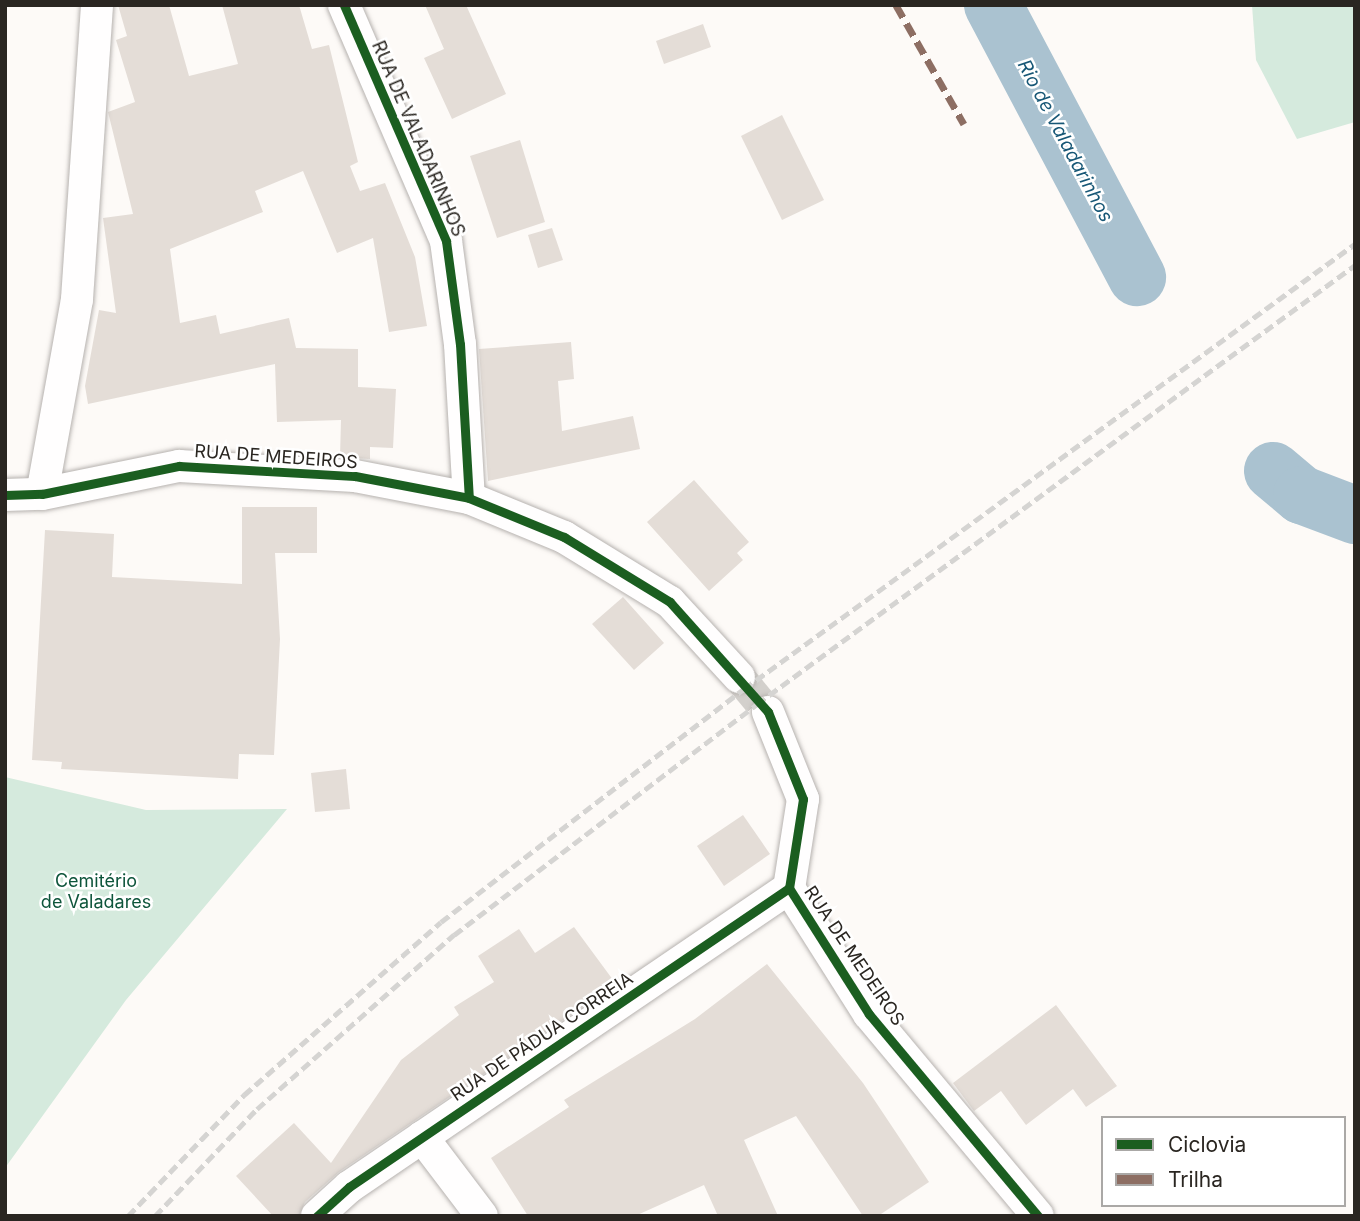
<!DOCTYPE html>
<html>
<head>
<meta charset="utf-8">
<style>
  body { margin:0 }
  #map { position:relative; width:1360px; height:1221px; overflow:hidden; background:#fdfaf7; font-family:Inter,sans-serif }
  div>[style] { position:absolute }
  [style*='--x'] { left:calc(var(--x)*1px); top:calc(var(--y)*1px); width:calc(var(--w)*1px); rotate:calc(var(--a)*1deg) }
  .green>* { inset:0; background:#d5eadd }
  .river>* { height:58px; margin:-29px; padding:0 29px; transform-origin:29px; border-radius:29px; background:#aac2d0 }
  .building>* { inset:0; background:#e4ddd7 }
  .minor-tunnel>* { height:32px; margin-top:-16px; transform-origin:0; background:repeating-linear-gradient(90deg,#d3d0cc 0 32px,transparent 0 48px) }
  .roads { filter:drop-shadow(0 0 2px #b6b2af) drop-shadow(0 0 2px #b6b2af) }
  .minor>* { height:32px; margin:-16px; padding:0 16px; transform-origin:16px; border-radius:16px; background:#fffefe }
  .rail>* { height:5px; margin-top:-2.5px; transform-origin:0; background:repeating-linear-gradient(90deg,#d5d4d2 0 10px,transparent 0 15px) }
  .quiet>* { height:7px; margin-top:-3.5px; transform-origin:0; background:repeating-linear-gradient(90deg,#8d6e63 0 14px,transparent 0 21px) }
  .cycleway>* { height:9px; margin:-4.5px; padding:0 4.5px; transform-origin:4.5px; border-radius:4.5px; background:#1b5e20 }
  span { translate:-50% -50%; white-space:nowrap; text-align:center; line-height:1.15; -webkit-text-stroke:5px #fff; paint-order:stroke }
  .street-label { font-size:18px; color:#2a2621 }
  .park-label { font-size:18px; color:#0e553b }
  .water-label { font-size:19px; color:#175776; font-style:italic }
  .frame { position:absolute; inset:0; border:7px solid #2a2621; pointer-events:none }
  .legend { position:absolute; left:1101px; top:1116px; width:245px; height:91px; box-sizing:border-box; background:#fff; border:2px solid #aaa8a6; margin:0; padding:9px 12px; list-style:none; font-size:21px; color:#2a2621 }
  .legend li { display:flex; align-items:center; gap:14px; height:35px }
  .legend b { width:35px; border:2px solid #aaa8a6 }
</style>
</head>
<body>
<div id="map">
  <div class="green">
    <i style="clip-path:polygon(1252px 5px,1355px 5px,1355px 122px,1297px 139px,1256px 60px)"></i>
    <i style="clip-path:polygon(5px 777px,146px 810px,287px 809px,126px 1000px,5px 1168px)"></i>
  </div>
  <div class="river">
    <i style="--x:993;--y:5;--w:308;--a:62.1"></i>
    <i style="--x:1273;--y:471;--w:38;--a:40"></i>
    <i style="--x:1302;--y:495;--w:57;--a:20.7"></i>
  </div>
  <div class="building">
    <i style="clip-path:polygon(118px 5px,169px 5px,189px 76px,238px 64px,222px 5px,299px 5px,312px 49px,329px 45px,358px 162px,350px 166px,360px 191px,385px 183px,415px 257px,427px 326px,389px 332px,373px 238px,337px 253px,303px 171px,255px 191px,263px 212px,170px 249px,180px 323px,216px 315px,220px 334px,289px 318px,296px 348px,358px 349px,358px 387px,396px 389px,393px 448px,370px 447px,370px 459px,340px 457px,341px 420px,277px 422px,275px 364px,88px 404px,85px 386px,99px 310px,116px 313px,103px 218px,133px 214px,108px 112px,135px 102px,116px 40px,127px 36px)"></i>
    <i style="clip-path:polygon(425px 5px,466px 5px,506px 94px,452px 119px,424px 58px,444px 49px)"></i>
    <i style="clip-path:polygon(703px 24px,711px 47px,664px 64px,656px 41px)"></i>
    <i style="clip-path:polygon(782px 115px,824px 200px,782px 220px,741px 136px)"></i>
    <i style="clip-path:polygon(520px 140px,545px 222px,497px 238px,470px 156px)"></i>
    <i style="clip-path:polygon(552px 228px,563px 260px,538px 268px,528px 235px)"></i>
    <i style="clip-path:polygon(571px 342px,574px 379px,558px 381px,562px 431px,633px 416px,640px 449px,488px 481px,479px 349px)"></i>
    <i style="clip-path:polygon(694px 480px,749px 542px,737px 553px,743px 560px,709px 591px,647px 522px)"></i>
    <i style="clip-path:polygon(242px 507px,317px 507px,317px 553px,275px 553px,280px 639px,274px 755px,239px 754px,238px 779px,61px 769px,62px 762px,32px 760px,45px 530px,114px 534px,112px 577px,242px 584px)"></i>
    <i style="clip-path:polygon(623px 597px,664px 643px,634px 670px,592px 624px)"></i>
    <i style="clip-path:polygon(346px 769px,350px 809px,315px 812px,311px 773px)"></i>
    <i style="clip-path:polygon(743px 815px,770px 854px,724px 886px,697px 846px)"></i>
    <i style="clip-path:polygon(574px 927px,616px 984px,339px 1172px,305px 1202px,299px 1216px,273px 1216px,236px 1176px,294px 1123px,331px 1163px,401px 1060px,459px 1015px,454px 1007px,494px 982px,478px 956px,519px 929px,535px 953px)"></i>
    <i style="clip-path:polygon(767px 964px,863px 1083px,929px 1182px,878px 1216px,863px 1216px,796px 1116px,744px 1140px,778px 1216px,718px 1216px,704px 1185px,635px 1216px,528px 1216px,491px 1158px,569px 1107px,564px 1100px,695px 1019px)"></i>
    <i style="clip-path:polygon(1056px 1005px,1117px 1086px,1086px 1107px,1073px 1089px,1026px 1125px,1001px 1091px,974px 1111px,953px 1083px)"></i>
  </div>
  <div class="minor-tunnel">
    <i style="--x:739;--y:677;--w:45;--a:50.4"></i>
  </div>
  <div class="roads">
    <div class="minor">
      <i style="--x:344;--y:5;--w:257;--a:66.6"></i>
      <i style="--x:446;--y:241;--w:104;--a:82.3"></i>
      <i style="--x:460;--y:344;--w:154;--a:86.7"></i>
      <i style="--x:42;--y:494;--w:198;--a:-79.8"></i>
      <i style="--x:77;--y:299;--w:295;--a:-86.1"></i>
      <i style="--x:5;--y:495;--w:37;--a:-2"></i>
      <i style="--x:42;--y:494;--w:140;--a:-11.6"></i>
      <i style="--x:179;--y:466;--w:176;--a:3.3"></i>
      <i style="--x:355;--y:476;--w:116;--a:10.9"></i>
      <i style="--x:469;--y:498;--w:103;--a:22.3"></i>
      <i style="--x:564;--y:537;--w:124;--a:31.5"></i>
      <i style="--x:670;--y:602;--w:102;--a:47.4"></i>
      <i style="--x:768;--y:712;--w:94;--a:68.1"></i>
      <i style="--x:803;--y:799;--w:90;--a:98.9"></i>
      <i style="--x:789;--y:888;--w:149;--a:57.6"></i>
      <i style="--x:869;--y:1014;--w:263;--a:50.1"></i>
      <i style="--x:422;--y:1137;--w:99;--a:52.8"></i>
      <i style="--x:317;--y:1216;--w:43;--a:-42.2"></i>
      <i style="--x:349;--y:1187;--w:532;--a:-34.2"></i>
    </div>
  </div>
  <div class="rail">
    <i style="--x:128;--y:1216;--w:168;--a:-46.2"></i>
    <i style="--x:244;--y:1095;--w:262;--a:-41.3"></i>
    <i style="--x:441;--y:922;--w:382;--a:-37.6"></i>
    <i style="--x:744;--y:689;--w:756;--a:-36.07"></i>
    <i style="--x:155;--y:1216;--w:148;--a:-46.4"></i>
    <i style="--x:257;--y:1109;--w:263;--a:-41.5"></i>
    <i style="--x:454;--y:935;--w:381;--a:-37.3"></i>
    <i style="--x:757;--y:704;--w:742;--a:-36.28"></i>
  </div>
  <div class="quiet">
    <i style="--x:896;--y:5;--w:137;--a:60.3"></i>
  </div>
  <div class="cycleway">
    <i style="--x:344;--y:5;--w:257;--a:66.6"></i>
    <i style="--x:446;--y:241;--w:104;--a:82.3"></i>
    <i style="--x:460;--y:344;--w:154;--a:86.7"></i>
    <i style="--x:5;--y:495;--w:37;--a:-2"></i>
    <i style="--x:42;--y:494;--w:140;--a:-11.6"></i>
    <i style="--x:179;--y:466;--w:176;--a:3.3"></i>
    <i style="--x:355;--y:476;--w:116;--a:10.9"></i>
    <i style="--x:469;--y:498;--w:103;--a:22.3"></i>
    <i style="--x:564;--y:537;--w:124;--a:31.5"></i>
    <i style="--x:670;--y:602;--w:147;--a:48.3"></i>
    <i style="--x:768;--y:712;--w:94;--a:68.1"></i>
    <i style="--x:803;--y:799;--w:90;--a:98.9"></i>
    <i style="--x:789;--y:888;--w:149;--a:57.6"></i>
    <i style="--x:869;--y:1014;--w:263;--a:50.1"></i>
    <i style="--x:317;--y:1216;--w:43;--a:-42.2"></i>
    <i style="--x:349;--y:1187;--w:532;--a:-34.2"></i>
  </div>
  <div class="street-label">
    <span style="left:418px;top:139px;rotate:67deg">RUA DE VALADARINHOS</span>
    <span style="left:276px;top:457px;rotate:4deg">RUA DE MEDEIROS</span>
    <span style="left:854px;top:956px;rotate:56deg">RUA DE MEDEIROS</span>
    <span style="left:542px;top:1037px;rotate:-34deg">RUA DE PÁDUA CORREIA</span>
  </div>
  <div class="park-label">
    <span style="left:96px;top:892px">Cemitério<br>de Valadares</span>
  </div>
  <div class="water-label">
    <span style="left:1065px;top:141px;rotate:62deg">Rio de Valadarinhos</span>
  </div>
  <div class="frame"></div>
  <ul class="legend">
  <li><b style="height:9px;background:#1b5e20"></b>Ciclovia</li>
  <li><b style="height:9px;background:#8d6e63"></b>Trilha</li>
  </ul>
</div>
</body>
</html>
